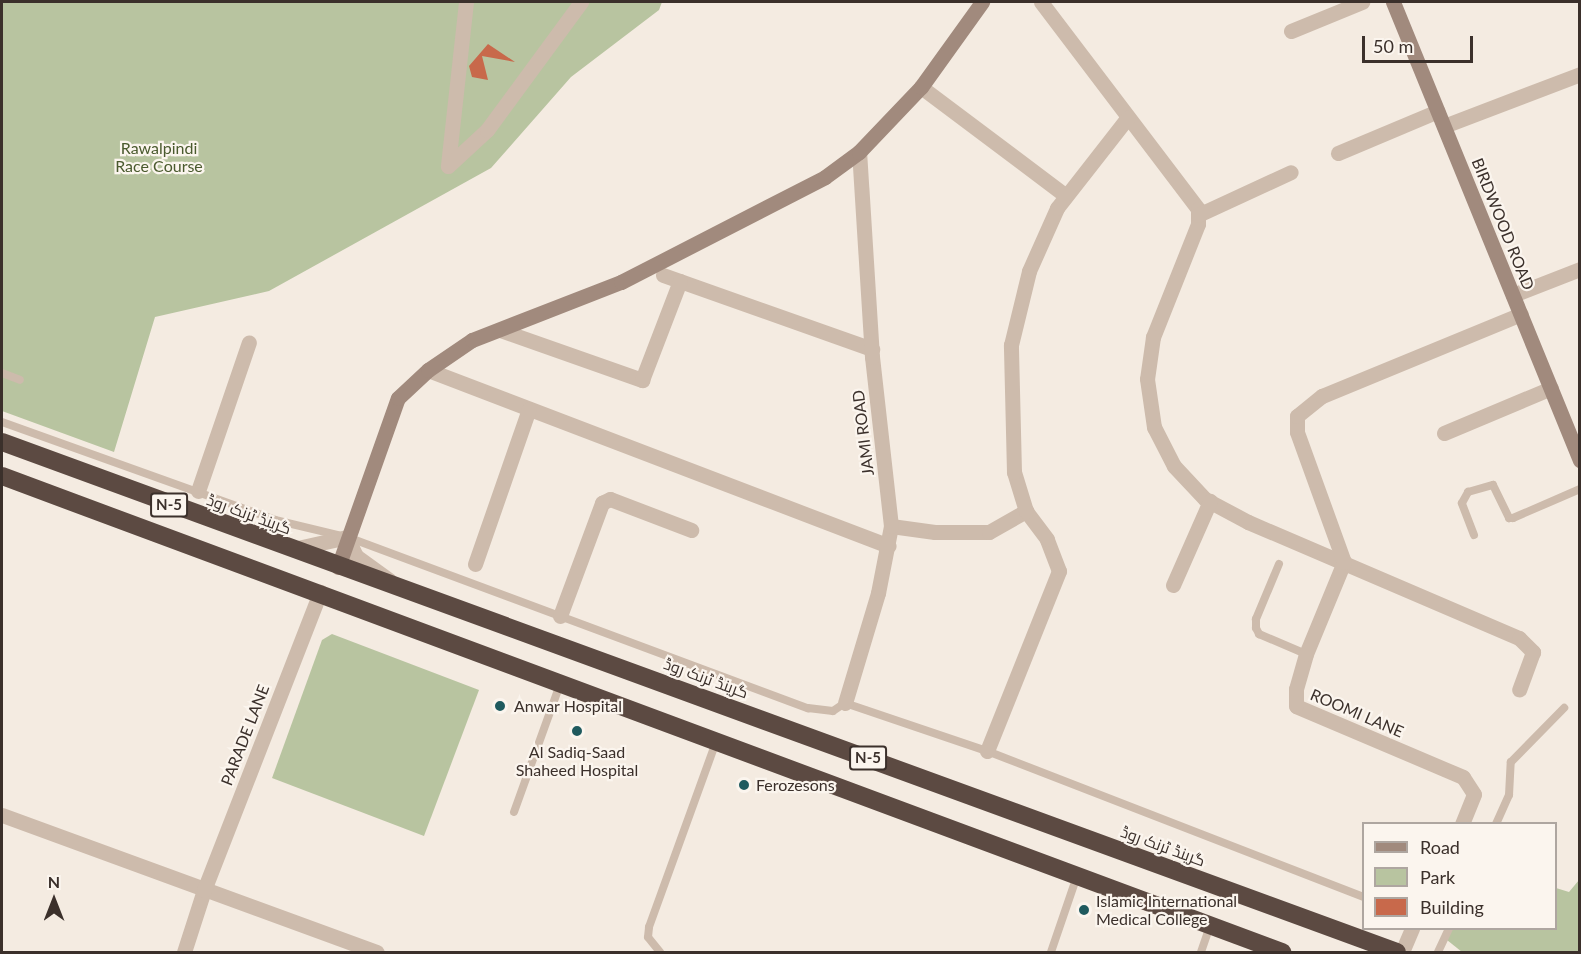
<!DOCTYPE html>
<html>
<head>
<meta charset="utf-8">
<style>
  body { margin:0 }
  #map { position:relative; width:1581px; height:954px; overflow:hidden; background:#f4ebe1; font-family:Lato,Cairo,sans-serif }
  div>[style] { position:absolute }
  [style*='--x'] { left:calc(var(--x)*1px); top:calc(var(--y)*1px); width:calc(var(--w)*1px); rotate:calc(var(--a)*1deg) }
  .green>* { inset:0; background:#b8c4a0 }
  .building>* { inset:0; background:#c8694b }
  .lane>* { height:8px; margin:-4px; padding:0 4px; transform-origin:4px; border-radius:4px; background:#cdbbac }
  .street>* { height:15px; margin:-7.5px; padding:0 7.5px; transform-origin:7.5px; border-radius:7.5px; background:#cdbbac }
  .secondary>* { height:15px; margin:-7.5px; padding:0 7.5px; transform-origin:7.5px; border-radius:7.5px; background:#a18a7d }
  .highway>* { height:18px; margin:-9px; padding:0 9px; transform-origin:9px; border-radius:9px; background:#5c4a42 }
  .dots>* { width:16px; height:16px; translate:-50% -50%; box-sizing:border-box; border:3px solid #fbf5ee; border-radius:50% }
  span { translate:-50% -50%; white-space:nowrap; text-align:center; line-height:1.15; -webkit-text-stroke:4.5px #fbf5ee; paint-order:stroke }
  .shield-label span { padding:2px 4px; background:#fbf5ee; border:2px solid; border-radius:4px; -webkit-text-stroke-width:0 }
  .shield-label { font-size:15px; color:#3b302b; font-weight:700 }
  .park-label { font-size:16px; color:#4a5a2e }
  .street-label { font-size:16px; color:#3b302b }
  .poi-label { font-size:16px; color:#3b302b }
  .left { translate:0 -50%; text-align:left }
  .frame { position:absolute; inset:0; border:3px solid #3b302b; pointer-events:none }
  .legend { position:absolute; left:1362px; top:822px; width:195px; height:108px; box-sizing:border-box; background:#fbf5ee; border:2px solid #aea6a0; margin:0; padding:8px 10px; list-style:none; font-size:18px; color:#3b302b }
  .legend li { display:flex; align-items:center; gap:12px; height:30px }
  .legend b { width:30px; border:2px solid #aea6a0 }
  .north { position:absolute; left:24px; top:870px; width:60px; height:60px; -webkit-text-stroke:4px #fbf5ee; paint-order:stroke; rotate:0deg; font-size:16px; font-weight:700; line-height:24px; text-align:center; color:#3b302b }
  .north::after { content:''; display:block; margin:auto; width:21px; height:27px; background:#3b302b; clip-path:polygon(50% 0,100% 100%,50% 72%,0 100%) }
  .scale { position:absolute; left:1362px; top:36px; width:111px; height:27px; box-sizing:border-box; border:3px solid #3b302b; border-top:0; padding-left:8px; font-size:18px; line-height:21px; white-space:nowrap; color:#3b302b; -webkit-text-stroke:4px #fbf5ee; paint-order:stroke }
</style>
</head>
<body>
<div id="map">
  <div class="green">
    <i style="clip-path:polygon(2px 2px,662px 2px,659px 10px,571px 77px,491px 168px,269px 291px,155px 317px,114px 452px,2px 411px)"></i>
    <i style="clip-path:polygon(332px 634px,479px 690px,424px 836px,272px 778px,322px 640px)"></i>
    <i style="clip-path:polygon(1579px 880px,1579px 952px,1462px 952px,1442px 936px,1445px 929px,1556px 928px,1556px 888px,1569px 892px)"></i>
  </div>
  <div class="building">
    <i style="clip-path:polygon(488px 44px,515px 62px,482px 56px,488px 80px,472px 77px,469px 66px)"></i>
  </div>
  <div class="lane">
    <i style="--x:2;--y:373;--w:19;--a:21"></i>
    <i style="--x:2;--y:422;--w:290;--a:19.7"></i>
    <i style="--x:275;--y:520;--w:65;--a:13.4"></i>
    <i style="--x:1474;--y:535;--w:34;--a:-111"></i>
    <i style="--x:1462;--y:503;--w:13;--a:-61"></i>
    <i style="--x:1468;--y:492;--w:26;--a:-16"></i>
    <i style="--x:1493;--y:485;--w:37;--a:64"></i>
    <i style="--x:1509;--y:518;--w:4;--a:0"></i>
    <i style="--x:1513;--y:518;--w:73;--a:-23.4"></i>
    <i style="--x:350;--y:538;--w:489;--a:20.4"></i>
    <i style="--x:808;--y:708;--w:25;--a:7"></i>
    <i style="--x:833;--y:711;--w:14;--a:-34"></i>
    <i style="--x:845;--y:703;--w:150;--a:18.7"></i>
    <i style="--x:987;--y:751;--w:404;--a:21.2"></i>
    <i style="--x:1279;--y:564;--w:60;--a:112.7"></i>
    <i style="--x:1256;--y:619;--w:9;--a:90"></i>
    <i style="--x:1256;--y:628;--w:7;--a:63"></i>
    <i style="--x:1259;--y:634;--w:51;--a:23.1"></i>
    <i style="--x:514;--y:812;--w:136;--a:-70.2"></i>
    <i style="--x:1496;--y:824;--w:32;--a:-66"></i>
    <i style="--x:1509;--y:795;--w:33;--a:-87"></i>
    <i style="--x:1511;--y:762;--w:76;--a:-45.5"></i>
    <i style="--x:660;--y:952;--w:19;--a:-129"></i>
    <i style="--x:648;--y:937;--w:10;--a:-84"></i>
    <i style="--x:649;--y:927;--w:197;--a:-70.1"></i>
    <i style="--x:1051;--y:952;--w:80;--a:-71.1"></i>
    <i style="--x:1201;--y:952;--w:28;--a:-71"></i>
    <i style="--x:1438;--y:952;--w:26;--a:-65"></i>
  </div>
  <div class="street">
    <i style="--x:466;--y:2;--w:165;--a:96.3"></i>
    <i style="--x:448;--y:166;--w:53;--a:-42.7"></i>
    <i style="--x:487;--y:130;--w:159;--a:-53.7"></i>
    <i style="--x:1041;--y:2;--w:260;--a:52.8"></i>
    <i style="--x:1198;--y:209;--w:15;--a:90"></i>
    <i style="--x:1198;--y:224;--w:122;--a:111.7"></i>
    <i style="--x:1153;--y:337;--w:42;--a:98.1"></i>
    <i style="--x:1147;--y:379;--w:49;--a:81.7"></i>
    <i style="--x:1154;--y:427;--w:44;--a:62.9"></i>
    <i style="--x:1174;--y:466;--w:45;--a:46.8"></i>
    <i style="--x:1205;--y:499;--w:49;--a:28.1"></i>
    <i style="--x:1248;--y:522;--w:295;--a:23.2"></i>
    <i style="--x:1519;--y:638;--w:20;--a:45"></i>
    <i style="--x:1533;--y:652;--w:40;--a:110.2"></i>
    <i style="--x:1291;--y:31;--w:77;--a:-22.2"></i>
    <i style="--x:921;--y:87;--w:181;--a:36.9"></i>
    <i style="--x:1444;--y:126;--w:146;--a:-20.9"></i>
    <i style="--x:1338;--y:153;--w:108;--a:-22.8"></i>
    <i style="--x:1198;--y:215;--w:102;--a:-24.8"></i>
    <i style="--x:663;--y:275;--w:222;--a:19.5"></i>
    <i style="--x:1513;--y:295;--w:72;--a:-21.2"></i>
    <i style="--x:500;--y:330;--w:151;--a:19.4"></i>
    <i style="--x:642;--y:380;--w:106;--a:-69"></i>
    <i style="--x:428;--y:370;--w:493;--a:20.9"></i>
    <i style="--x:1444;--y:433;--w:116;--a:-22.8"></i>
    <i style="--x:198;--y:491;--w:157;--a:-71.1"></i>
    <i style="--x:891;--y:526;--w:44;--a:7.8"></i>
    <i style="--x:935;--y:532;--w:54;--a:0"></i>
    <i style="--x:989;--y:532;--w:43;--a:-29.6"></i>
    <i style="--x:293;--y:549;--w:55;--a:-12.5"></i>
    <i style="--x:347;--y:537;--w:21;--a:65"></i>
    <i style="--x:356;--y:556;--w:41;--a:36"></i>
    <i style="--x:475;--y:564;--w:164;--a:-70.8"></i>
    <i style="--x:1173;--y:585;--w:92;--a:-66.2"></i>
    <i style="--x:560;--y:616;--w:121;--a:-69.6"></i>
    <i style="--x:602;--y:503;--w:9;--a:-27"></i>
    <i style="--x:610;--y:499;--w:87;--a:20.9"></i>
    <i style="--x:845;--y:703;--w:115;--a:-73.3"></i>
    <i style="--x:878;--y:593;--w:68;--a:-79"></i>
    <i style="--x:891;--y:526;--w:170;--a:-96.4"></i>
    <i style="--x:872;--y:357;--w:205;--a:-93.6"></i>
    <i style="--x:987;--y:751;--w:194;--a:-68.2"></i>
    <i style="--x:1059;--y:571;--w:34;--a:-111"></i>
    <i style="--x:1047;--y:539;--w:35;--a:-127"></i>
    <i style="--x:1026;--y:511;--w:41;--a:-107.1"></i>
    <i style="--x:1014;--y:472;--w:127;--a:-91.4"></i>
    <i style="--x:1011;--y:345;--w:76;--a:-76.3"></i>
    <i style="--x:1029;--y:271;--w:69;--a:-66"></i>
    <i style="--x:1057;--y:208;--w:115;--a:-52"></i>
    <i style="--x:2;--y:815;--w:399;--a:20.1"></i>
    <i style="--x:1462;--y:824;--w:32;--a:-68"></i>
    <i style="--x:1474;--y:794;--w:20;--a:-123"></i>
    <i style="--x:1463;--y:777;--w:181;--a:-157"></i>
    <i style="--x:1296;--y:706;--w:17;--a:-90"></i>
    <i style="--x:1296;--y:689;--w:36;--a:-74"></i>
    <i style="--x:1306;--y:654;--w:100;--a:-67.6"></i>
    <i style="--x:1344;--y:562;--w:138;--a:-109.9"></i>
    <i style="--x:1297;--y:432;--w:16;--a:-90"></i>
    <i style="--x:1297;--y:416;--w:32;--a:-39"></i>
    <i style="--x:1322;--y:396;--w:215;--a:-22.4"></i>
    <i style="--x:184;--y:952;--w:65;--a:-72.1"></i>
    <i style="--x:204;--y:890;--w:320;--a:-68.7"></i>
    <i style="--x:1402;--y:952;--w:26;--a:-67"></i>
  </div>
  <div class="secondary">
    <i style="--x:1393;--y:2;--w:495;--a:67.8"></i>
    <i style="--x:338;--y:567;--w:179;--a:-70.5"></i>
    <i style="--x:398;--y:398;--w:41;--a:-43"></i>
    <i style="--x:428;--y:370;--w:53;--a:-34.3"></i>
    <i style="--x:472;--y:340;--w:160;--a:-21.3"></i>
    <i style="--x:621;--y:282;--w:229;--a:-27.2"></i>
    <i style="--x:825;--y:177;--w:42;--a:-36.3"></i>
    <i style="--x:859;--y:152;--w:90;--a:-46.4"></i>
    <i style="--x:921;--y:87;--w:105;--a:-54.3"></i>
  </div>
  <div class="highway">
    <i style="--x:2;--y:442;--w:1485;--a:20.08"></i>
    <i style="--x:2;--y:476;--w:1366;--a:20.4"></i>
  </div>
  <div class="dots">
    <i style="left:500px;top:706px;background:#1f5a5e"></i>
    <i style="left:577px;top:731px;background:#1f5a5e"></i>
    <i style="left:744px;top:785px;background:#1f5a5e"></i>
    <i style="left:1084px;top:910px;background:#1f5a5e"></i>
  </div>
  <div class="shield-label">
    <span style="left:169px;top:505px">N-5</span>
    <span style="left:868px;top:758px">N-5</span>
  </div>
  <div class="park-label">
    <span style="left:159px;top:157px">Rawalpindi<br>Race Course</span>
  </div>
  <div class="street-label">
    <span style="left:1503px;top:224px;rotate:68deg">BIRDWOOD ROAD</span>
    <span style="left:863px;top:433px;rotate:-97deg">JAMI ROAD</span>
    <span style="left:249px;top:514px;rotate:20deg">گرینڈ ٹرنک روڈ</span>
    <span style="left:706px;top:678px;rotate:20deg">گرینڈ ٹرنک روڈ</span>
    <span style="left:1357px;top:713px;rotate:23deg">ROOMI LANE</span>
    <span style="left:245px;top:735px;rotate:-69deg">PARADE LANE</span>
    <span style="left:1163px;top:846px;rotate:20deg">گرینڈ ٹرنک روڈ</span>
  </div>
  <div class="poi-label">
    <span class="left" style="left:514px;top:706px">Anwar Hospital</span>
    <span style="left:577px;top:761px">Al Sadiq-Saad<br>Shaheed Hospital</span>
    <span class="left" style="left:756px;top:785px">Ferozesons</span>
    <span class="left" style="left:1096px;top:910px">Islamic International<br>Medical College</span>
  </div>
  <div class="frame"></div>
  <ul class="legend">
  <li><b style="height:8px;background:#a18a7d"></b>Road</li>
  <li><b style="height:16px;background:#b8c4a0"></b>Park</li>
  <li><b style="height:16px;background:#c8694b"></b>Building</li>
  </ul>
  <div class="north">N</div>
  <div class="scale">50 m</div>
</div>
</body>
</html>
